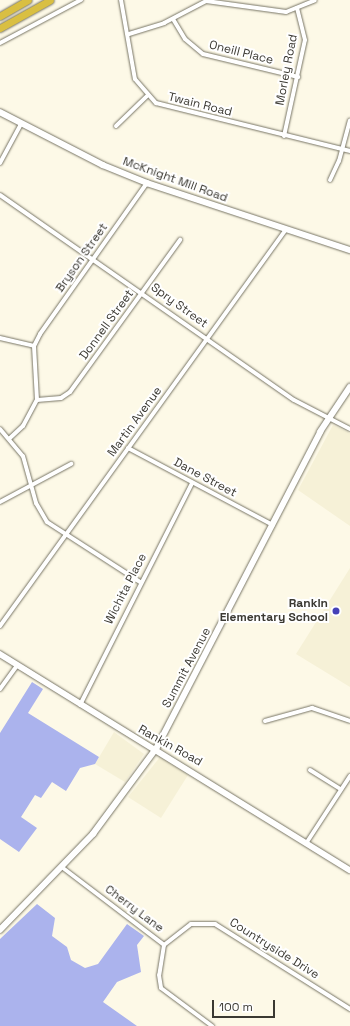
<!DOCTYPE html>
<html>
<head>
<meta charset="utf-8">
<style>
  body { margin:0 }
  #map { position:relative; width:350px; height:1026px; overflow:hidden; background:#fdf9e7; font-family:"Space Grotesk",sans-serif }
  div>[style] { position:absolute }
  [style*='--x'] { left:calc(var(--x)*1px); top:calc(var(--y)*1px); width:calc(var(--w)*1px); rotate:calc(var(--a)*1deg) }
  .built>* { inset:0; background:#f6f1d7 }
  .forest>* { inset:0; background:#abb3ed }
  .roads { filter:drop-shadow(0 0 1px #787565) drop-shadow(0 0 1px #787565) }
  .street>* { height:4px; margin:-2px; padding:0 2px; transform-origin:2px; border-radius:2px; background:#fff }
  .secondary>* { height:5.5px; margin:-2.75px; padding:0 2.75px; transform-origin:2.75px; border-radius:2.75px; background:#fff }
  .highway>* { height:7px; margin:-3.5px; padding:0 3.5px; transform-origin:3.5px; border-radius:3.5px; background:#d9bf42 }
  .dots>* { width:11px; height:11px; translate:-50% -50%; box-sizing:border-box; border:2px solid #fff; border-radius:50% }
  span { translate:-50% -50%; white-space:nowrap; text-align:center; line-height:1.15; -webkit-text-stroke:4px #fff; paint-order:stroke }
  .street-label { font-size:12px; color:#3b3932 }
  .poi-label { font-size:12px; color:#3b3932; font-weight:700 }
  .right { translate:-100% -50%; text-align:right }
  .scale { position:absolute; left:212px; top:1000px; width:63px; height:18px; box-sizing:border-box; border:2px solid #3b3932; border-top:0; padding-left:5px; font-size:12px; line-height:14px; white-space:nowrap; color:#3b3932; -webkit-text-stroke:3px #fff; paint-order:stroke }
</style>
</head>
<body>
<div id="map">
  <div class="built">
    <i style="clip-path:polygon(333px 425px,350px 433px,350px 526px,298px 490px)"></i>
    <i style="clip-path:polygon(350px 568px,350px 687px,296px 654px)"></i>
    <i style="clip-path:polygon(114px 732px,144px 754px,125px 782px,95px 764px)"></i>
    <i style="clip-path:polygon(160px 757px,188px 775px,161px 818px,128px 797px)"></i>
  </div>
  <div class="forest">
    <i style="clip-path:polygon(32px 682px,43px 689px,28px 713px,99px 757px,95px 764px,80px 768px,66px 791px,52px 782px,41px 798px,35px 795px,21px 817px,37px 828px,19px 852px,0 839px,0 733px)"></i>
    <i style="clip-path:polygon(37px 904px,55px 918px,52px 936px,67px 947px,71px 960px,85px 968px,98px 964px,127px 924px,144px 936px,137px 945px,141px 972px,117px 982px,103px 1002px,137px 1026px,0 1026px,0 939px)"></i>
  </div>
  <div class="roads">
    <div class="street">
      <i style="--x:121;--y:0;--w:80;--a:80"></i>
      <i style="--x:135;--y:79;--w:32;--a:49"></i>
      <i style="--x:156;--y:103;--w:200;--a:13.9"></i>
      <i style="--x:173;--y:19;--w:23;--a:59"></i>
      <i style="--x:185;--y:39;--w:23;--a:40"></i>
      <i style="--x:203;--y:54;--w:98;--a:13.6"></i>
      <i style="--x:129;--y:34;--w:37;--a:-17"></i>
      <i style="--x:164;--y:23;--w:47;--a:-27.6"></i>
      <i style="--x:206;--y:1;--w:81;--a:7.8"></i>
      <i style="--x:286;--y:12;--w:31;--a:-22"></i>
      <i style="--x:0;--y:43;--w:92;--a:-28"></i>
      <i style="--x:116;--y:126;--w:43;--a:-44.1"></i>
      <i style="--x:284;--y:136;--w:98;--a:-77.7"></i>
      <i style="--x:305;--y:40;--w:33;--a:-104"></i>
      <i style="--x:0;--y:163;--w:44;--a:-61.7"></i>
      <i style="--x:330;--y:180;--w:21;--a:-65"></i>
      <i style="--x:339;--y:161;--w:42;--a:-75"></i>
      <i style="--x:0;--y:195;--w:358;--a:34.9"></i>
      <i style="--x:294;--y:400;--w:63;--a:27.4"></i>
      <i style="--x:0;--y:338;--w:35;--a:13"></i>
      <i style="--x:37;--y:400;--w:24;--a:-5"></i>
      <i style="--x:61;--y:398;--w:11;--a:-34"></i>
      <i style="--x:70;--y:392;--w:188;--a:-54.1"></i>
      <i style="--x:0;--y:429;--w:35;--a:50"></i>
      <i style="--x:23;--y:456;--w:49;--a:74.5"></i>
      <i style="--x:36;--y:503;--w:22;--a:60"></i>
      <i style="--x:47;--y:522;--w:111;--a:32.8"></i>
      <i style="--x:10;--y:438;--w:18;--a:-43"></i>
      <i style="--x:23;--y:426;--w:30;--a:-62"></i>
      <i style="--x:37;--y:400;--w:54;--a:-93.2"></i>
      <i style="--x:34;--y:346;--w:13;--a:-63"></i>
      <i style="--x:40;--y:334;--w:185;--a:-54.7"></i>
      <i style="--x:128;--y:448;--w:164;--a:28"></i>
      <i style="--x:0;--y:502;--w:81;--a:-28.2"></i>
      <i style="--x:0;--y:626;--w:488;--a:-54.2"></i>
      <i style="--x:0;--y:689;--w:29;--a:-54"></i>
      <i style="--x:80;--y:705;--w:249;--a:-63.2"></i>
      <i style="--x:265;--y:721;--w:49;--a:-15.5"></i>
      <i style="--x:312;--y:708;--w:40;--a:18.9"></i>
      <i style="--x:310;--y:770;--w:36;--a:32"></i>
      <i style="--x:307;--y:842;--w:79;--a:-56.9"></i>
      <i style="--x:63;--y:868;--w:127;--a:37.3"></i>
      <i style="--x:164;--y:945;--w:30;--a:99"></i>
      <i style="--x:159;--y:975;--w:13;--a:81"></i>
      <i style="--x:161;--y:988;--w:64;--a:36.7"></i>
      <i style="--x:164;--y:945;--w:34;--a:-38"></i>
      <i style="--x:191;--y:924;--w:24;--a:0"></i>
      <i style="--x:215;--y:924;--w:160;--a:32.2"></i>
    </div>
    <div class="secondary">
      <i style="--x:0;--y:112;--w:116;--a:27.2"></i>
      <i style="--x:103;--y:165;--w:48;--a:22.2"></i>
      <i style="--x:147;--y:183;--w:214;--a:18.3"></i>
      <i style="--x:0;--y:654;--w:411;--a:31.7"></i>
      <i style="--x:0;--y:930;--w:134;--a:-45.9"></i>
      <i style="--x:93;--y:834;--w:106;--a:-53.5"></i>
      <i style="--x:156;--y:749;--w:357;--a:-62.6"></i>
      <i style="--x:320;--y:432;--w:54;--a:-56.3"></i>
    </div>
    <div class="highway">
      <i style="--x:0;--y:16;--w:32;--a:-30"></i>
      <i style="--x:0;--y:28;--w:57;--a:-29.2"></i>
    </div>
  </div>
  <div class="dots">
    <i style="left:336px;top:611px;background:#4541b7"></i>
  </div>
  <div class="street-label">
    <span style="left:241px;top:53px;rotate:14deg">Oneill Place</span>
    <span style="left:287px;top:70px;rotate:-79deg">Morley Road</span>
    <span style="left:200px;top:105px;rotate:14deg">Twain Road</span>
    <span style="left:175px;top:180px;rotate:20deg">McKnight Mill Road</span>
    <span style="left:82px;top:258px;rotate:-55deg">Bryson Street</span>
    <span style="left:179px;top:306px;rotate:36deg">Spry Street</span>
    <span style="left:107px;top:325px;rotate:-54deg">Donnell Street</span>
    <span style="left:135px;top:422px;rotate:-54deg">Martin Avenue</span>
    <span style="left:205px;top:478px;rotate:28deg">Dane Street</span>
    <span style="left:126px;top:589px;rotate:-63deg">Wichita Place</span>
    <span style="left:187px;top:668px;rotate:-62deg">Summit Avenue</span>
    <span style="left:170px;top:746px;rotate:29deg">Rankin Road</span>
    <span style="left:134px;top:909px;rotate:37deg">Cherry Lane</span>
    <span style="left:274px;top:949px;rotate:32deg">Countryside Drive</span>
  </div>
  <div class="poi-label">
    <span class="right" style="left:328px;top:611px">Rankin<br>Elementary School</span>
  </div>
  <div class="scale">100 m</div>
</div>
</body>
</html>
